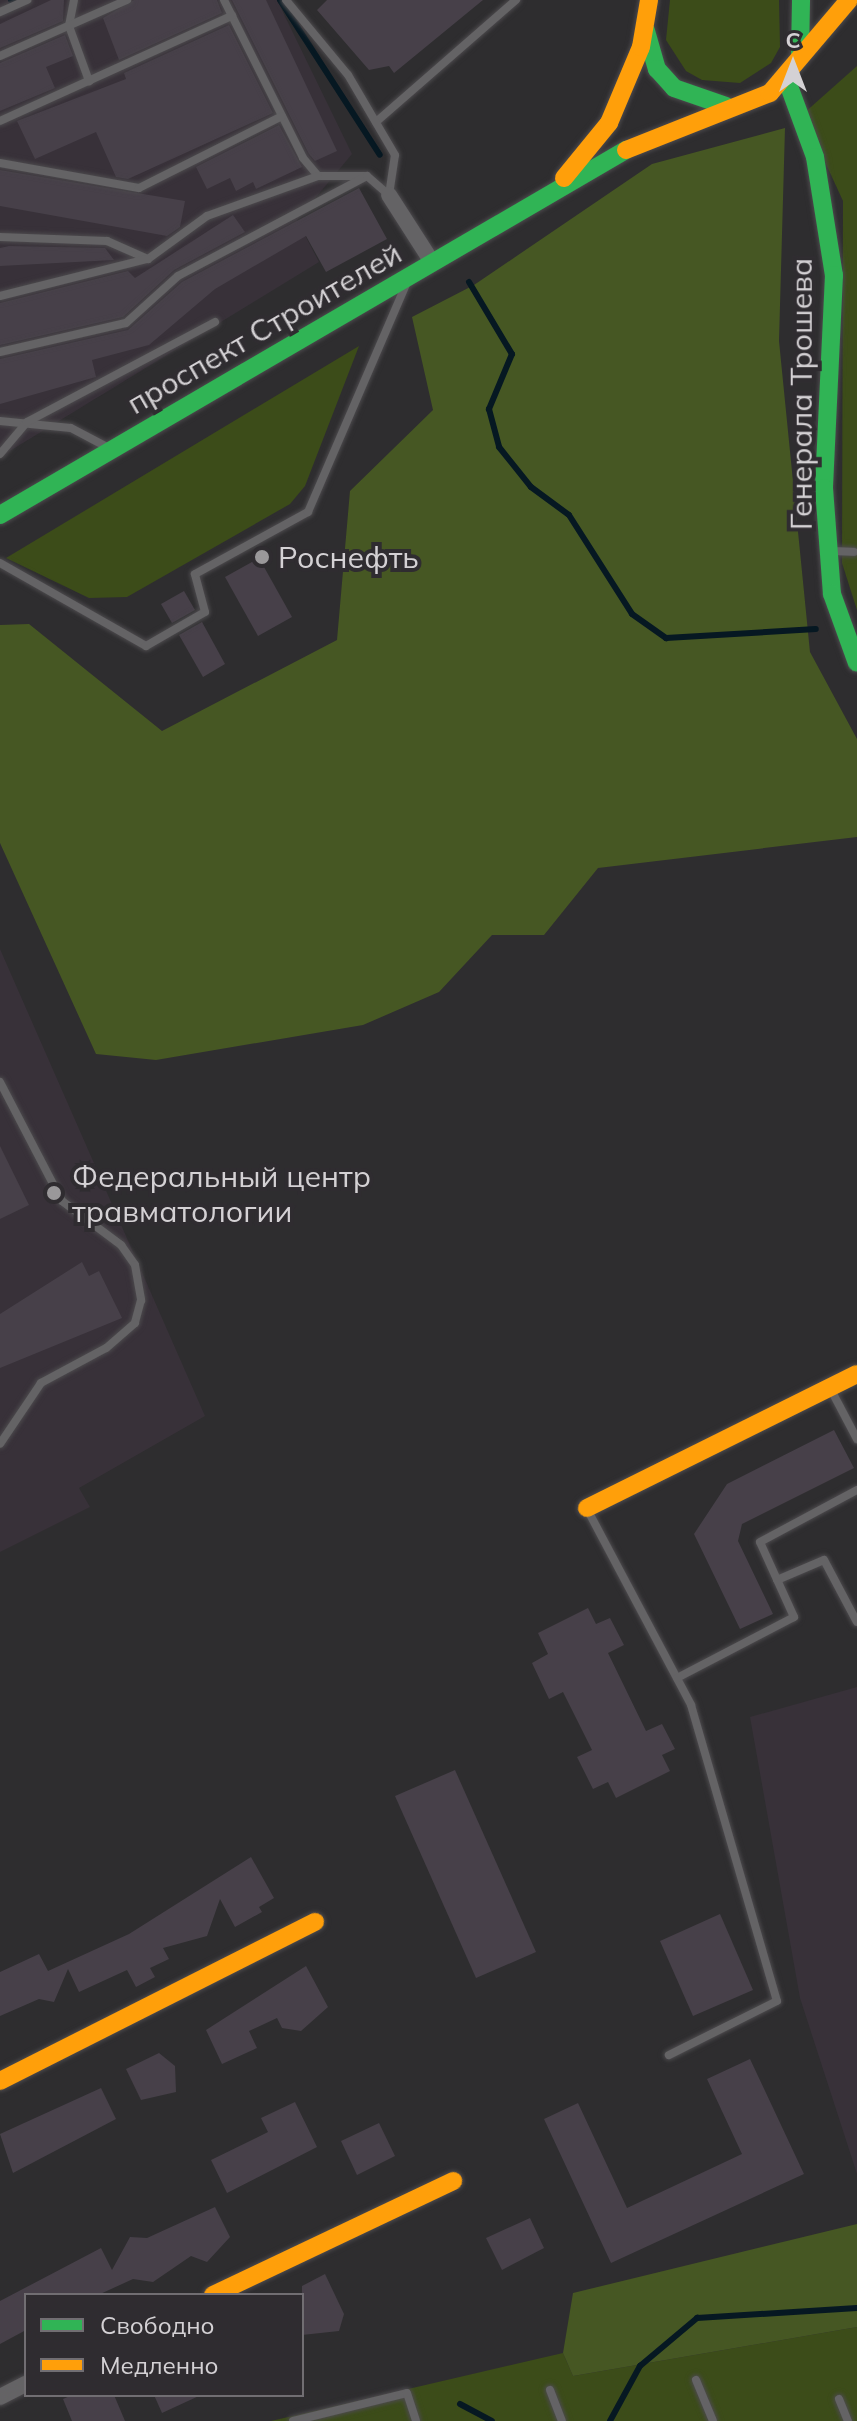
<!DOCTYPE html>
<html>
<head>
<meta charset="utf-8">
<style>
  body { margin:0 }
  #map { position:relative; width:857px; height:2421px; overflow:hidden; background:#2e2d2f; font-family:Mulish,sans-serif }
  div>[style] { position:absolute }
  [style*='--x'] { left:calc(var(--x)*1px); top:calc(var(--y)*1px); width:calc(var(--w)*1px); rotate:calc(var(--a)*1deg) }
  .built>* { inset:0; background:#383139 }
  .green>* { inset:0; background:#3c4c19 }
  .forest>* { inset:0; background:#465723 }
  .stream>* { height:6px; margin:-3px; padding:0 3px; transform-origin:3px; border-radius:3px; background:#061822 }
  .building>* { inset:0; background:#474049 }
  .roads { filter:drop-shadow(0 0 2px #4c4a4d) drop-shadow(0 0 2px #4c4a4d) }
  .lane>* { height:8px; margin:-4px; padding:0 4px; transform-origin:4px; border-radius:4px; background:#646365 }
  .street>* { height:16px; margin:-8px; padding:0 8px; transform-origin:8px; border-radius:8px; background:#646365 }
  .fast>* { height:18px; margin:-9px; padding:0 9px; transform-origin:9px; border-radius:9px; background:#30b455 }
  .slow>* { height:18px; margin:-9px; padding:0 9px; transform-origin:9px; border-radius:9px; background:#ff9f0a }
  .dots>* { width:22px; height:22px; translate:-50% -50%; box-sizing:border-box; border:4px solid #2f2c30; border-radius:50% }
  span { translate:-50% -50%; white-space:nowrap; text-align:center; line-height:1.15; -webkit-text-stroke:8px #2f2c30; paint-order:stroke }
  .street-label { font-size:30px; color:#d4d1d4 }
  .poi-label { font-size:30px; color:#d4d1d4 }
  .left { translate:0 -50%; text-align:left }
  .legend { position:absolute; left:24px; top:2293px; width:280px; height:104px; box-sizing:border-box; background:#2f2c30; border:2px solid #716e72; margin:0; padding:10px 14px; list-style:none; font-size:24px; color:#d4d1d4 }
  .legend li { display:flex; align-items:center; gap:16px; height:40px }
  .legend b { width:40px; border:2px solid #716e72 }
  .north { position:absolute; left:753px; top:24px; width:80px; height:80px; -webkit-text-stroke:6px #2f2c30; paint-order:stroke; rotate:0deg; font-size:22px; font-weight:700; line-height:32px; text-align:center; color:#d4d1d4 }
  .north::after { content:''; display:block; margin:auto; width:28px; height:36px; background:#d4d1d4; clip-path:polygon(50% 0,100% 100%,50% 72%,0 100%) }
</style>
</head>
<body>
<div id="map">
  <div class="built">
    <i style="clip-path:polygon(0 0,277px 0,352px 154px,297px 220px,319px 262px,0 457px)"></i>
    <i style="clip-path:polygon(0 949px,205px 1416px,79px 1488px,90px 1507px,0 1552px)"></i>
    <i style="clip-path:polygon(857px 1687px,857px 2174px,800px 1998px,750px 1717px)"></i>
  </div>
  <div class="green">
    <i style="clip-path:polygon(670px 0,779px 0,780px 47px,771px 63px,740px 83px,702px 80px,686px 71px,666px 40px)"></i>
    <i style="clip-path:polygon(857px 66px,857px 610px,842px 563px,843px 201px,803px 114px)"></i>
    <i style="clip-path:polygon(359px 346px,305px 486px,290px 504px,127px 597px,89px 598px,6px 558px)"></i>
    <i style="clip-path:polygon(857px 2327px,857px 2421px,271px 2421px,563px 2353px,573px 2376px)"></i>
  </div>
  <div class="forest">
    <i style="clip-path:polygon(785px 128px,779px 341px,810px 652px,857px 739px,857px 837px,598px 868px,544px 935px,492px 935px,439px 992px,363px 1025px,156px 1060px,96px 1054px,0 843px,0 625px,29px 624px,162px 731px,337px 640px,350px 491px,433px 410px,412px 317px,474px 285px,652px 164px)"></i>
    <i style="clip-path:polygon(857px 2224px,857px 2327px,573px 2376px,563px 2353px,573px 2293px)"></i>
  </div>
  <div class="stream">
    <i style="--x:11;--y:0;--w:2;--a:0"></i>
    <i style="--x:280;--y:0;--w:184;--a:57.2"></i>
    <i style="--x:469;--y:282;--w:84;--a:59.2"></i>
    <i style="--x:512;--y:354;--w:60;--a:112.7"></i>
    <i style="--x:489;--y:409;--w:39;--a:75"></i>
    <i style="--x:499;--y:447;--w:51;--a:51.3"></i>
    <i style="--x:531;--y:487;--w:47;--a:36.4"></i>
    <i style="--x:569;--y:515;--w:117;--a:57.5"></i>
    <i style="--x:632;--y:614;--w:42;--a:35.2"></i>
    <i style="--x:666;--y:638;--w:150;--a:-3.4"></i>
    <i style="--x:460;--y:2404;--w:36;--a:28"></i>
    <i style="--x:610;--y:2421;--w:63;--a:-61.4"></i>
    <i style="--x:640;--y:2366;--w:75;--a:-40.1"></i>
    <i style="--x:697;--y:2318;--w:160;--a:-3.6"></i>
  </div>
  <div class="building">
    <i style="clip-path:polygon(51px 0,64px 0,63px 21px,0 48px,0 24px)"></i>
    <i style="clip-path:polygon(134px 0,217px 0,222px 13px,119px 60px,103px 18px)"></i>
    <i style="clip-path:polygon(232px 0,266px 0,337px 151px,315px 161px,309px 154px)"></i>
    <i style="clip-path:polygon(327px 0,483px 0,394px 73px,389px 66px,369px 70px,317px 10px)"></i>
    <i style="clip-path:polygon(229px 25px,273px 113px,128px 179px,116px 177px,96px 132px,35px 159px,17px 121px,126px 79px,124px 73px)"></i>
    <i style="clip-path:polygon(65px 35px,73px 56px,46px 67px,55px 88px,0 111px,0 63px)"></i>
    <i style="clip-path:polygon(279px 125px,302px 167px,256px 189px,253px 182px,236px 191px,230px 178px,207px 189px,196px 167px)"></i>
    <i style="clip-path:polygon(0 170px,185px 201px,180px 227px,167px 236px,0 206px)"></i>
    <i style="clip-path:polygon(359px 188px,387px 239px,326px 272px,306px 236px,215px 289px,149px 345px,92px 360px,96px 377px,0 404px,0 359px,128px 330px,182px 282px)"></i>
    <i style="clip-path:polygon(233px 215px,245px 232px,174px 270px,123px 317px,0 345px,0 303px,128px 271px,135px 278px)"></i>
    <i style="clip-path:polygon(9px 246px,105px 248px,114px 260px,0 266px,0 248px)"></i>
    <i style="clip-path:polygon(259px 558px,292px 617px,258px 636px,225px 577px)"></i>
    <i style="clip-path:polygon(184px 591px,195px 610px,172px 623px,161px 604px)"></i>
    <i style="clip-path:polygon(202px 622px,225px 664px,203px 677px,179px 635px)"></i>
    <i style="clip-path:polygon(0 1146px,29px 1205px,0 1219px)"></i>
    <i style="clip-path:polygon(82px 1262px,89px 1276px,99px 1271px,122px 1318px,0 1368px,0 1314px)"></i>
    <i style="clip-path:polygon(834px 1430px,854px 1468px,742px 1524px,738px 1541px,773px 1614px,740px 1629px,694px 1534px,727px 1484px)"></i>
    <i style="clip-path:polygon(588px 1608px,596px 1624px,610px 1618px,624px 1645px,608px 1653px,646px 1731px,662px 1724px,675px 1749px,662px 1755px,670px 1771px,616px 1798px,608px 1782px,593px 1789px,577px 1757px,592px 1750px,563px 1692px,549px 1699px,532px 1663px,548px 1654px,538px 1633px)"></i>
    <i style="clip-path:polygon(455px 1770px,536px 1952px,476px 1978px,395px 1796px)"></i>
    <i style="clip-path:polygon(251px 1857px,274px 1898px,259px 1907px,262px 1912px,235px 1927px,220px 1899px,207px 1936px,163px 1948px,169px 1959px,150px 1968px,155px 1977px,136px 1987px,127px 1970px,79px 1992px,68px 1969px,54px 2002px,39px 1999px,0 2016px,0 1972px,39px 1954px,48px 1971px,129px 1934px)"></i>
    <i style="clip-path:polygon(720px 1914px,753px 1990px,693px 2016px,660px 1941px)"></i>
    <i style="clip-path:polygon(306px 1966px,328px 2007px,301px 2031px,282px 2028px,277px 2018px,249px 2031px,257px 2048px,222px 2064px,206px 2030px)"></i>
    <i style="clip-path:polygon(159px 2053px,175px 2066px,176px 2092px,141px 2100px,126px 2069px)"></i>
    <i style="clip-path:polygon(750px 2059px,804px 2174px,611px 2263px,544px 2119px,578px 2103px,627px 2208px,742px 2154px,707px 2079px)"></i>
    <i style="clip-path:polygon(101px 2088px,116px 2119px,13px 2173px,0 2134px)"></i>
    <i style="clip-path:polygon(295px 2102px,317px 2147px,227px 2193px,211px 2160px,268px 2132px,261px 2118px)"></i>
    <i style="clip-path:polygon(379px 2123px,395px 2156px,357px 2175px,341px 2141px)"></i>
    <i style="clip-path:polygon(215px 2207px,230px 2237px,207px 2262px,191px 2256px,153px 2282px,133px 2279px,98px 2295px,26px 2295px,26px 2330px,0 2344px,0 2301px,101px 2248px,112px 2270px,130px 2237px,147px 2238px)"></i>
    <i style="clip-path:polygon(530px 2218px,544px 2248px,502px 2270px,486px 2238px)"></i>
    <i style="clip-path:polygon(325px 2274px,344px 2314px,339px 2331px,302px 2335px,302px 2286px)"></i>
    <i style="clip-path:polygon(72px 2395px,114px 2395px,125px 2421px,72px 2421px,63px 2399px)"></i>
    <i style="clip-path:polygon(154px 2395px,201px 2395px,162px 2413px)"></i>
  </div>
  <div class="roads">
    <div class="lane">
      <i style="--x:74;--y:0;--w:26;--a:101"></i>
      <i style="--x:69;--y:26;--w:59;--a:70"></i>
      <i style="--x:224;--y:0;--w:177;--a:63.4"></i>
      <i style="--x:303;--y:158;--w:23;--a:50"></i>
      <i style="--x:318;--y:176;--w:48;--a:0"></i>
      <i style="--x:0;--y:12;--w:30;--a:-24"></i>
      <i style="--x:0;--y:56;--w:139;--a:-23.8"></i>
      <i style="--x:0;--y:121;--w:255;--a:-24.4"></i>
      <i style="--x:376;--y:122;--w:186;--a:-41.1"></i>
      <i style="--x:0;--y:163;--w:141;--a:10.2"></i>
      <i style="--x:139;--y:188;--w:160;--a:-26.7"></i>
      <i style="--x:0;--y:237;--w:107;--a:2.1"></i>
      <i style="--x:107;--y:241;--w:45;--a:23.7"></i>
      <i style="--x:148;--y:259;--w:73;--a:-36.1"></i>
      <i style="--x:207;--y:216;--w:118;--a:-19.8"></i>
      <i style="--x:0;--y:296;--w:152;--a:-14.1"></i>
      <i style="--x:0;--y:352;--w:129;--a:-13"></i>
      <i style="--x:126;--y:323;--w:70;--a:-42.1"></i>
      <i style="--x:178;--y:276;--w:214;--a:-27.9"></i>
      <i style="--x:367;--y:176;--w:29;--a:41"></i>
      <i style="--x:389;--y:195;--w:40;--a:-81.5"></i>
      <i style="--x:395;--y:155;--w:93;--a:-120.4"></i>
      <i style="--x:348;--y:75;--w:97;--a:-129.6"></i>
      <i style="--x:0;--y:421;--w:71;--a:5.6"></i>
      <i style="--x:71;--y:428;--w:41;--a:27.8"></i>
      <i style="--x:0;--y:454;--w:42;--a:-49.8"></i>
      <i style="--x:27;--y:422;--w:213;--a:-28"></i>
      <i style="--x:830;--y:551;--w:24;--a:2"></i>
      <i style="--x:0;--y:563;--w:168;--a:29.6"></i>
      <i style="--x:146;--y:646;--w:68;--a:-30"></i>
      <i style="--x:205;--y:612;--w:39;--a:-105"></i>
      <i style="--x:195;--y:574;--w:129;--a:-28.8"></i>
      <i style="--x:308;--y:512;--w:250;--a:-66.7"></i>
      <i style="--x:0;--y:1082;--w:134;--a:62.5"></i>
      <i style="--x:62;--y:1201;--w:74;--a:36.7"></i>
      <i style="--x:121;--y:1245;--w:24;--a:55"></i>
      <i style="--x:135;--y:1265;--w:36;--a:80"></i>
      <i style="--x:141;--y:1300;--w:24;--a:105"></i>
      <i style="--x:135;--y:1323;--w:38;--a:139"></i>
      <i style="--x:106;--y:1348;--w:74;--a:151.7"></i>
      <i style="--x:41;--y:1383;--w:73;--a:123.9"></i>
      <i style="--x:830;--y:1388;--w:58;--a:62.1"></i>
      <i style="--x:587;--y:1509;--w:222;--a:62"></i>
      <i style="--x:691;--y:1705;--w:308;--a:73.8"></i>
      <i style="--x:777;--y:2001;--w:121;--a:153.4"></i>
      <i style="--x:777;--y:1580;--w:51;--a:-23.1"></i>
      <i style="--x:824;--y:1560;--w:70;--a:62"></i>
      <i style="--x:677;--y:1678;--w:132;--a:-27.5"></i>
      <i style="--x:794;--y:1617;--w:82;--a:-114.4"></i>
      <i style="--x:760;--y:1542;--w:110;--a:-28.2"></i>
      <i style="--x:696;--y:2380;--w:44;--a:67.5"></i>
      <i style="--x:550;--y:2390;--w:33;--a:69"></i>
      <i style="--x:839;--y:2399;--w:24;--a:68"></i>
      <i style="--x:293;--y:2421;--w:117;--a:-13.8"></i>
      <i style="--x:407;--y:2393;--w:29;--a:72"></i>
    </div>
    <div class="street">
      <i style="--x:389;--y:195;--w:80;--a:57.3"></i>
      <i style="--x:0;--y:2397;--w:29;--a:-27"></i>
    </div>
    <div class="fast">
      <i style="--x:646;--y:31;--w:40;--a:74"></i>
      <i style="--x:657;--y:69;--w:25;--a:48"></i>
      <i style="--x:674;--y:88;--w:55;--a:19.1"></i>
      <i style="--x:800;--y:54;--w:54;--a:-88.9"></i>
      <i style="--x:786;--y:78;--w:84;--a:69.8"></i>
      <i style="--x:815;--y:157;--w:120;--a:80.9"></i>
      <i style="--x:834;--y:275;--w:213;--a:92.7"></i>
      <i style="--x:824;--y:488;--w:106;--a:85.7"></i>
      <i style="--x:832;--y:594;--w:73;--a:70.1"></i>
      <i style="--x:0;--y:515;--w:725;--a:-30.25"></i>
    </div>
    <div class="slow">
      <i style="--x:626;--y:150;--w:155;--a:-21.6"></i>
      <i style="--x:770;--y:93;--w:122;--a:-49.7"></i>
      <i style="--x:564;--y:178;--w:71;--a:-50.7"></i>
      <i style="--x:609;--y:123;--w:82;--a:-67.2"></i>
      <i style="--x:641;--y:47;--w:48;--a:-80.3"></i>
      <i style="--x:587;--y:1508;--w:301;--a:-26.4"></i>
      <i style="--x:0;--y:2081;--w:353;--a:-26.8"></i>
      <i style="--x:213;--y:2295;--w:266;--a:-25.4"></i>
    </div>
  </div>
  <div class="dots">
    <i style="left:262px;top:557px;background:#9a989a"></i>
    <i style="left:54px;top:1193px;background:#9a989a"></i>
  </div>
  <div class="street-label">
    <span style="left:264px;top:328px;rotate:-30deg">проспект Строителей</span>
    <span style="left:801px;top:394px;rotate:-90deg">Генерала Трошева</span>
  </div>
  <div class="poi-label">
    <span class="left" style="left:278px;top:557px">Роснефть</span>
    <span class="left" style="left:72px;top:1193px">Федеральный центр<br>травматологии</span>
  </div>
  <ul class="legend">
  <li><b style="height:10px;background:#30b455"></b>Свободно</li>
  <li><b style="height:10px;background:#ff9f0a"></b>Медленно</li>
  </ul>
  <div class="north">С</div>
</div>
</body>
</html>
